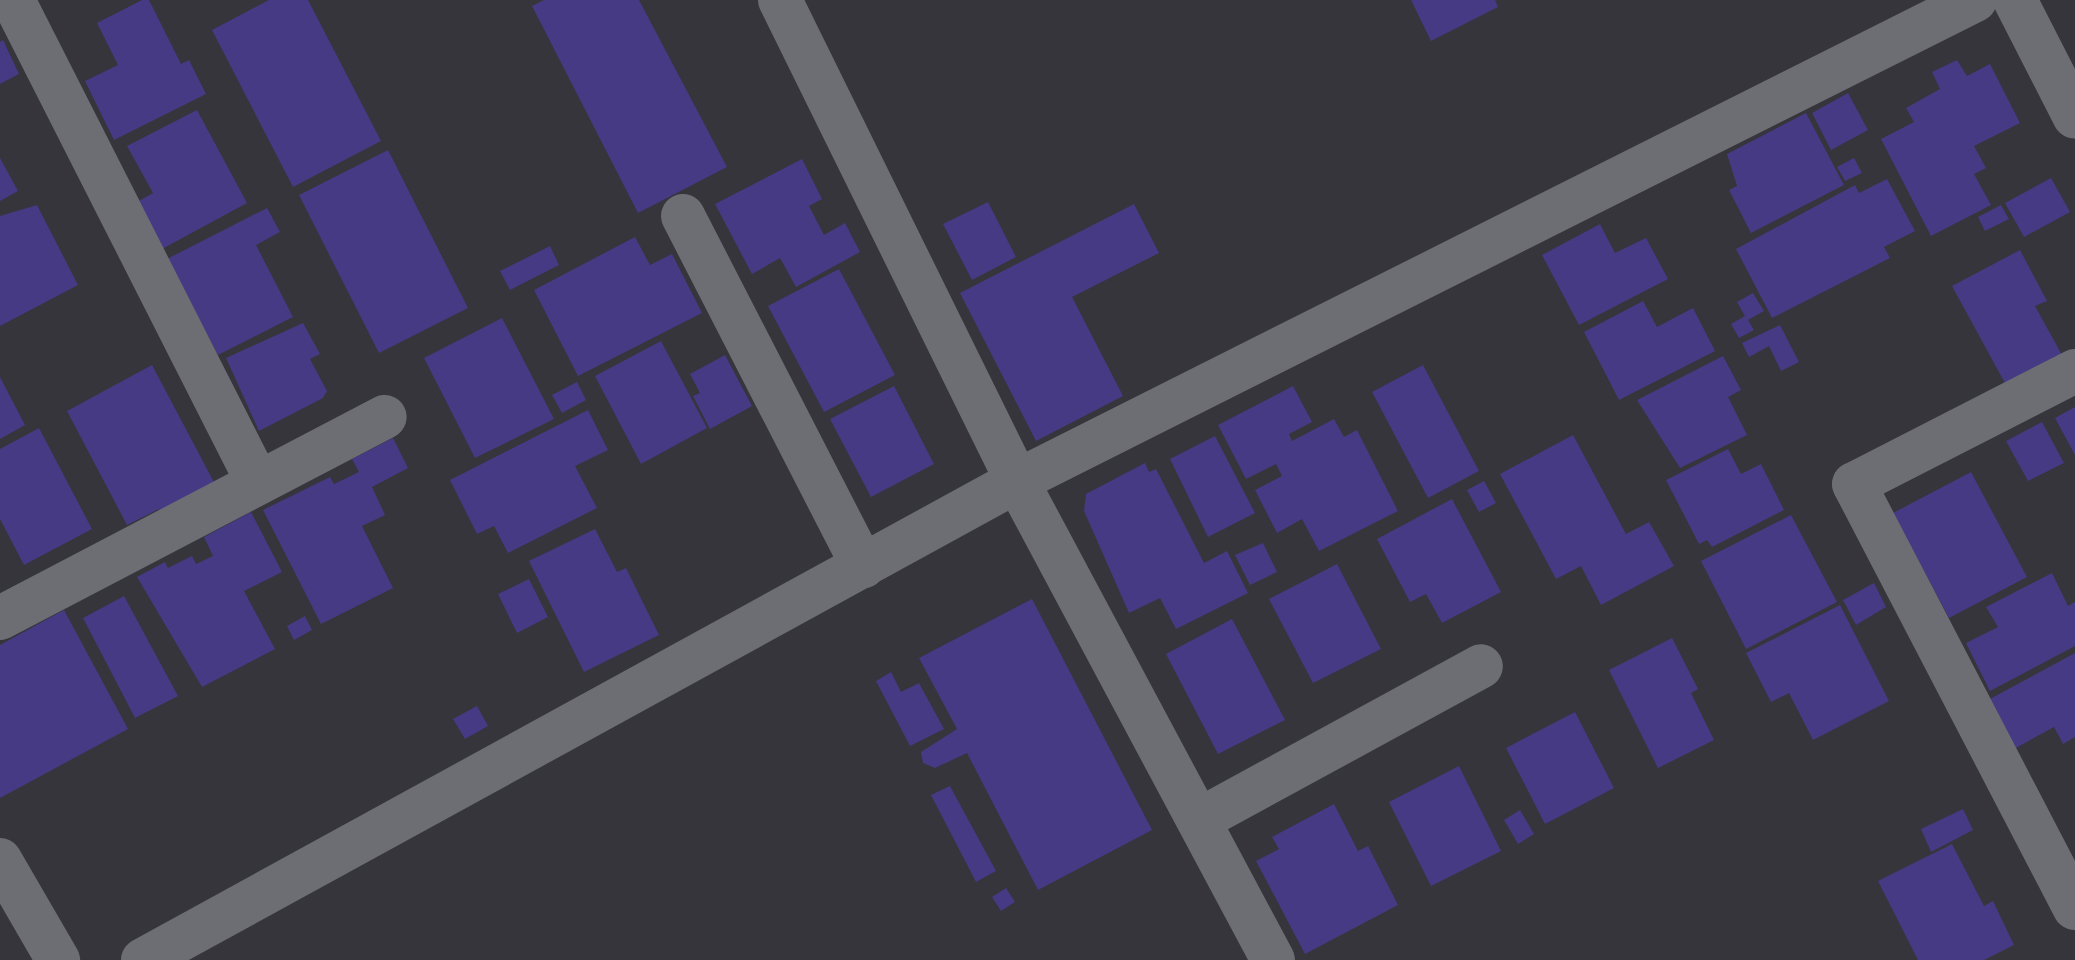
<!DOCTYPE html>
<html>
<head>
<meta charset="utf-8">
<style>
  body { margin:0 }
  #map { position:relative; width:2075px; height:960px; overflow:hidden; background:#35353b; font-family:"Archivo Narrow",sans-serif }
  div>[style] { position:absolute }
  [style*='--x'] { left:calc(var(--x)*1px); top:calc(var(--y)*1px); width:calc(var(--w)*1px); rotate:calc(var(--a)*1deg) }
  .building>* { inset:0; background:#463a84 }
  .street>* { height:44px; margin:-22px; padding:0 22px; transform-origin:22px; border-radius:22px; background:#6d6d74 }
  span { translate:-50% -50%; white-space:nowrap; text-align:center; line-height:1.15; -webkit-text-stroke:7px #1d1d20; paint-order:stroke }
</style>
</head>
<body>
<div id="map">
  <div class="building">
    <i style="clip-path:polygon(142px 0,149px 0,181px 64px,189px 60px,206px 94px,114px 140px,85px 81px,118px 65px,97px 23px)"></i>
    <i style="clip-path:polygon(269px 0,308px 0,381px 141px,293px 187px,212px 30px)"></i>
    <i style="clip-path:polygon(544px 0,639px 0,727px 167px,638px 213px,532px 6px)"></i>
    <i style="clip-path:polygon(1411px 0,1495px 0,1498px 7px,1431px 41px)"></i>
    <i style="clip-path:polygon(3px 40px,19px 74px,0 84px,0 42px)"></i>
    <i style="clip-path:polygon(1957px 60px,1967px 76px,1990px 64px,2020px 123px,1974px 146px,1986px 168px,1974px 174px,1991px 205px,1931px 236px,1881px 139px,1914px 122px,1906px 108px,1940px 89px,1932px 72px)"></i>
    <i style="clip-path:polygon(1848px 93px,1868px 130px,1831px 150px,1812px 113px)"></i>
    <i style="clip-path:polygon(197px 110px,247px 203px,162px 249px,137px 202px,153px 193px,127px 146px)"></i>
    <i style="clip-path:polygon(1806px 113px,1844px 185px,1751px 233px,1729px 190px,1737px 186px,1727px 154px)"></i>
    <i style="clip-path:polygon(388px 150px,468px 308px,379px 353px,299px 195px)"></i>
    <i style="clip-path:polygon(0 158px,18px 191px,0 201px)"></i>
    <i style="clip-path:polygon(1854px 158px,1862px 173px,1845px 181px,1837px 167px)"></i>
    <i style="clip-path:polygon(802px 159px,822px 199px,809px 206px,824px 235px,845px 223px,860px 252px,796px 287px,780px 258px,752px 274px,715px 204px)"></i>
    <i style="clip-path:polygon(2051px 178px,2070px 212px,2024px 237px,2005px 203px)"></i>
    <i style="clip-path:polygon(1887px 179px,1915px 231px,1884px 247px,1890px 258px,1772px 318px,1736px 249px,1855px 185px,1859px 193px)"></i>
    <i style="clip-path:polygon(988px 202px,1016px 257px,972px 280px,943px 224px)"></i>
    <i style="clip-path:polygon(1134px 204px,1159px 253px,1072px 297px,1123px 396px,1036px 441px,960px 293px)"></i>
    <i style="clip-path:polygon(37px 205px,78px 285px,0 326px,0 216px)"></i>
    <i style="clip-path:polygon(2001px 205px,2009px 219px,1985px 231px,1978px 217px)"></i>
    <i style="clip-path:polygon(267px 208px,280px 232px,256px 245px,293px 317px,218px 355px,167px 259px)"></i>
    <i style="clip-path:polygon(1600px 224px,1615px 253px,1646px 238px,1668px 279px,1579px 325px,1542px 255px)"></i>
    <i style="clip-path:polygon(635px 237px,650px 265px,672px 254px,702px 313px,578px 376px,534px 290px)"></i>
    <i style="clip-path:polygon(550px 246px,559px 265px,510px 290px,500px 271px)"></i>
    <i style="clip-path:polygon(2020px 250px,2047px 301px,2035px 306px,2062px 355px,2006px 385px,1952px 286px)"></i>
    <i style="clip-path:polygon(839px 269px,895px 375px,824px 412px,768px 306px)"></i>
    <i style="clip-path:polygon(1753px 293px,1764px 311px,1748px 320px,1754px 330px,1739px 338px,1731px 324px,1745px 316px,1737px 302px)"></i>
    <i style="clip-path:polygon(1643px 301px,1657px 327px,1693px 308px,1715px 351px,1619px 400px,1584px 332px)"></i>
    <i style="clip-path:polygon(502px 318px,554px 419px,475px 458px,424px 358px)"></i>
    <i style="clip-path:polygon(303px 323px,320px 354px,310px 359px,327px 391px,323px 398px,259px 431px,226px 358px)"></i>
    <i style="clip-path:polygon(1780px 325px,1799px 362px,1781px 371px,1769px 346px,1749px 357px,1742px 343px)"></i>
    <i style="clip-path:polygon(661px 341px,707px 428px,641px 464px,595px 376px)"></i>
    <i style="clip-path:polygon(725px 355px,752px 406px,710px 429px,693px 396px,700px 393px,690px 374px)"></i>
    <i style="clip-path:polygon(1723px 356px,1741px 390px,1728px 397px,1747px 435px,1680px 468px,1637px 400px)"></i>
    <i style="clip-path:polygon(152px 365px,216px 486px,163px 515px,159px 509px,127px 525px,67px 411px)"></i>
    <i style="clip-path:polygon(1423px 365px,1479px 471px,1428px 498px,1372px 392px)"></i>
    <i style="clip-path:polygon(0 377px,25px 425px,0 439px)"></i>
    <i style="clip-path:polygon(577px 382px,586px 400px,562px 413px,552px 395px)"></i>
    <i style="clip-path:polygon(894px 386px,934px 464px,871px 497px,830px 419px)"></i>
    <i style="clip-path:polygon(1293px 386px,1312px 422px,1289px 434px,1292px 441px,1334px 419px,1344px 437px,1357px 430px,1398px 511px,1319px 551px,1302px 519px,1277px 533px,1255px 490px,1282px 476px,1276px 464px,1246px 479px,1218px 425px)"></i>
    <i style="clip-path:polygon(2075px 407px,2075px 455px,2055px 418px)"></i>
    <i style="clip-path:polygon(588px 410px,608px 450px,575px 466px,597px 508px,508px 553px,494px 526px,477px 534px,450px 480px)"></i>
    <i style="clip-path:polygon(2042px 422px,2064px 463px,2028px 481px,2006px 441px)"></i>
    <i style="clip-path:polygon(39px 428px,92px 529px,24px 565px,0 519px,0 449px)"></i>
    <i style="clip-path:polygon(1573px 435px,1626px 534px,1649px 522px,1674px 566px,1601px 605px,1581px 566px,1556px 579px,1500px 474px)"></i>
    <i style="clip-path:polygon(1215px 436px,1255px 513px,1208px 537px,1170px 459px)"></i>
    <i style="clip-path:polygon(393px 438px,408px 468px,372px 487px,385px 515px,362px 526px,393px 588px,321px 624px,263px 510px,330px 477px,334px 484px,359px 472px,352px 459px)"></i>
    <i style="clip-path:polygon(1728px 449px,1741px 474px,1761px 464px,1784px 510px,1712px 547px,1707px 540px,1699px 544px,1666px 480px)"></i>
    <i style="clip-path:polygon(1145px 463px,1149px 472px,1156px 469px,1204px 563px,1227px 551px,1248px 593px,1176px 629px,1160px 598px,1129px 613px,1084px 511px,1086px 494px)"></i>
    <i style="clip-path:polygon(1971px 472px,2027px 577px,1949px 618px,1893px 513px)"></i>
    <i style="clip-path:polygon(1484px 481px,1496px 503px,1479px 512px,1467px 490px)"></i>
    <i style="clip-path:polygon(1452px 499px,1501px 592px,1442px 623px,1426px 594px,1410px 602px,1377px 539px)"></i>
    <i style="clip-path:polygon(251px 512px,282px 572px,244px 591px,275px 649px,202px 687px,137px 577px,165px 562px,168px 568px,192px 556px,196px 564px,213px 556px,204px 537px)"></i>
    <i style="clip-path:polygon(1791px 515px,1837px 602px,1746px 649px,1701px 561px)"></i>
    <i style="clip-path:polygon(595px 529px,617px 572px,626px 568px,659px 635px,584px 672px,529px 561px)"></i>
    <i style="clip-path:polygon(1263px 543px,1277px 572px,1250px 585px,1235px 555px)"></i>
    <i style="clip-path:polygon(1337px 564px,1381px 649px,1313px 683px,1269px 599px)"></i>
    <i style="clip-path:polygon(2052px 573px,2068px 606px,2075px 602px,2075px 646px,1990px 691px,1966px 643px,1998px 627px,1986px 607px)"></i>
    <i style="clip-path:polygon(529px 579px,548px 617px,517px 633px,498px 594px)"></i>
    <i style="clip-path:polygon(1874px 583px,1886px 607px,1856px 625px,1843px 600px)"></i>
    <i style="clip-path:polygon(124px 596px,178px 696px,135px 718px,83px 618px)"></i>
    <i style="clip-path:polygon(1032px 599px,1152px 830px,1038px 890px,967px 753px,935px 768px,923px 763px,921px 752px,957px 729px,919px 658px)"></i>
    <i style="clip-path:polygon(1840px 605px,1889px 701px,1813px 740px,1789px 693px,1771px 702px,1746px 653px)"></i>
    <i style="clip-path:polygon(64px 610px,128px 729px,0 798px,0 645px)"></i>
    <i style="clip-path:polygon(305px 616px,312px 630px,294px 640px,287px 626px)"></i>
    <i style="clip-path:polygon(1232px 619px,1285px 720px,1218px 754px,1166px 654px)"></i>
    <i style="clip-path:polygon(1672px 638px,1698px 689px,1691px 693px,1714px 740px,1658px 768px,1609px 670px)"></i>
    <i style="clip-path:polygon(2075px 653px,2075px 737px,2063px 744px,2054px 727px,2014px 749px,1988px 700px)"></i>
    <i style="clip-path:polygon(891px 672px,901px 692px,919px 683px,944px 729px,910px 746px,876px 681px)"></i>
    <i style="clip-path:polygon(477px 706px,488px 726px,465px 739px,453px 719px)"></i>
    <i style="clip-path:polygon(1575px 712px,1614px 788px,1545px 824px,1506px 748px)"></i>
    <i style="clip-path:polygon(1459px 766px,1501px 851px,1431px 886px,1389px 802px)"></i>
    <i style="clip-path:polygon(950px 786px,996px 871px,976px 882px,931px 795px)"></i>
    <i style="clip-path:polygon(1334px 804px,1358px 851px,1368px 846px,1398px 905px,1305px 954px,1256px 861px,1279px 849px,1272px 837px)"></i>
    <i style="clip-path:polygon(1963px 809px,1973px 830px,1931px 852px,1921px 829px)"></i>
    <i style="clip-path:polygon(1520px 810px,1534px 834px,1518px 844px,1504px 820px)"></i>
    <i style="clip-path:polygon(1952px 844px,1984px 906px,1993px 901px,2014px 945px,1984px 960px,1918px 960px,1878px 881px)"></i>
    <i style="clip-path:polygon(1006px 888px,1015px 902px,1001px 911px,992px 897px)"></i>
  </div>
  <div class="street">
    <i style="--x:780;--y:0;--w:536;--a:63.77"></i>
    <i style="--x:1017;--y:481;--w:543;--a:61.88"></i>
    <i style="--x:2015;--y:0;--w:131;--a:62.9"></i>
    <i style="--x:14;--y:2;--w:539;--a:63.1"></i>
    <i style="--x:683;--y:216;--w:394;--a:62.8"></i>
    <i style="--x:2075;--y:371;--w:248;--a:152.9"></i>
    <i style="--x:1854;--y:484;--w:478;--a:62.5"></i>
    <i style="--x:0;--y:618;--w:434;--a:-27.6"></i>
    <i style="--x:1199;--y:820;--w:321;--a:-28.6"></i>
    <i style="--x:0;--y:860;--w:116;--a:59.9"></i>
    <i style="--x:143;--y:960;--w:997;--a:-28.73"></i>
    <i style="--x:1017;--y:481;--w:1072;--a:-26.66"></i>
  </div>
</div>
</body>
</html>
